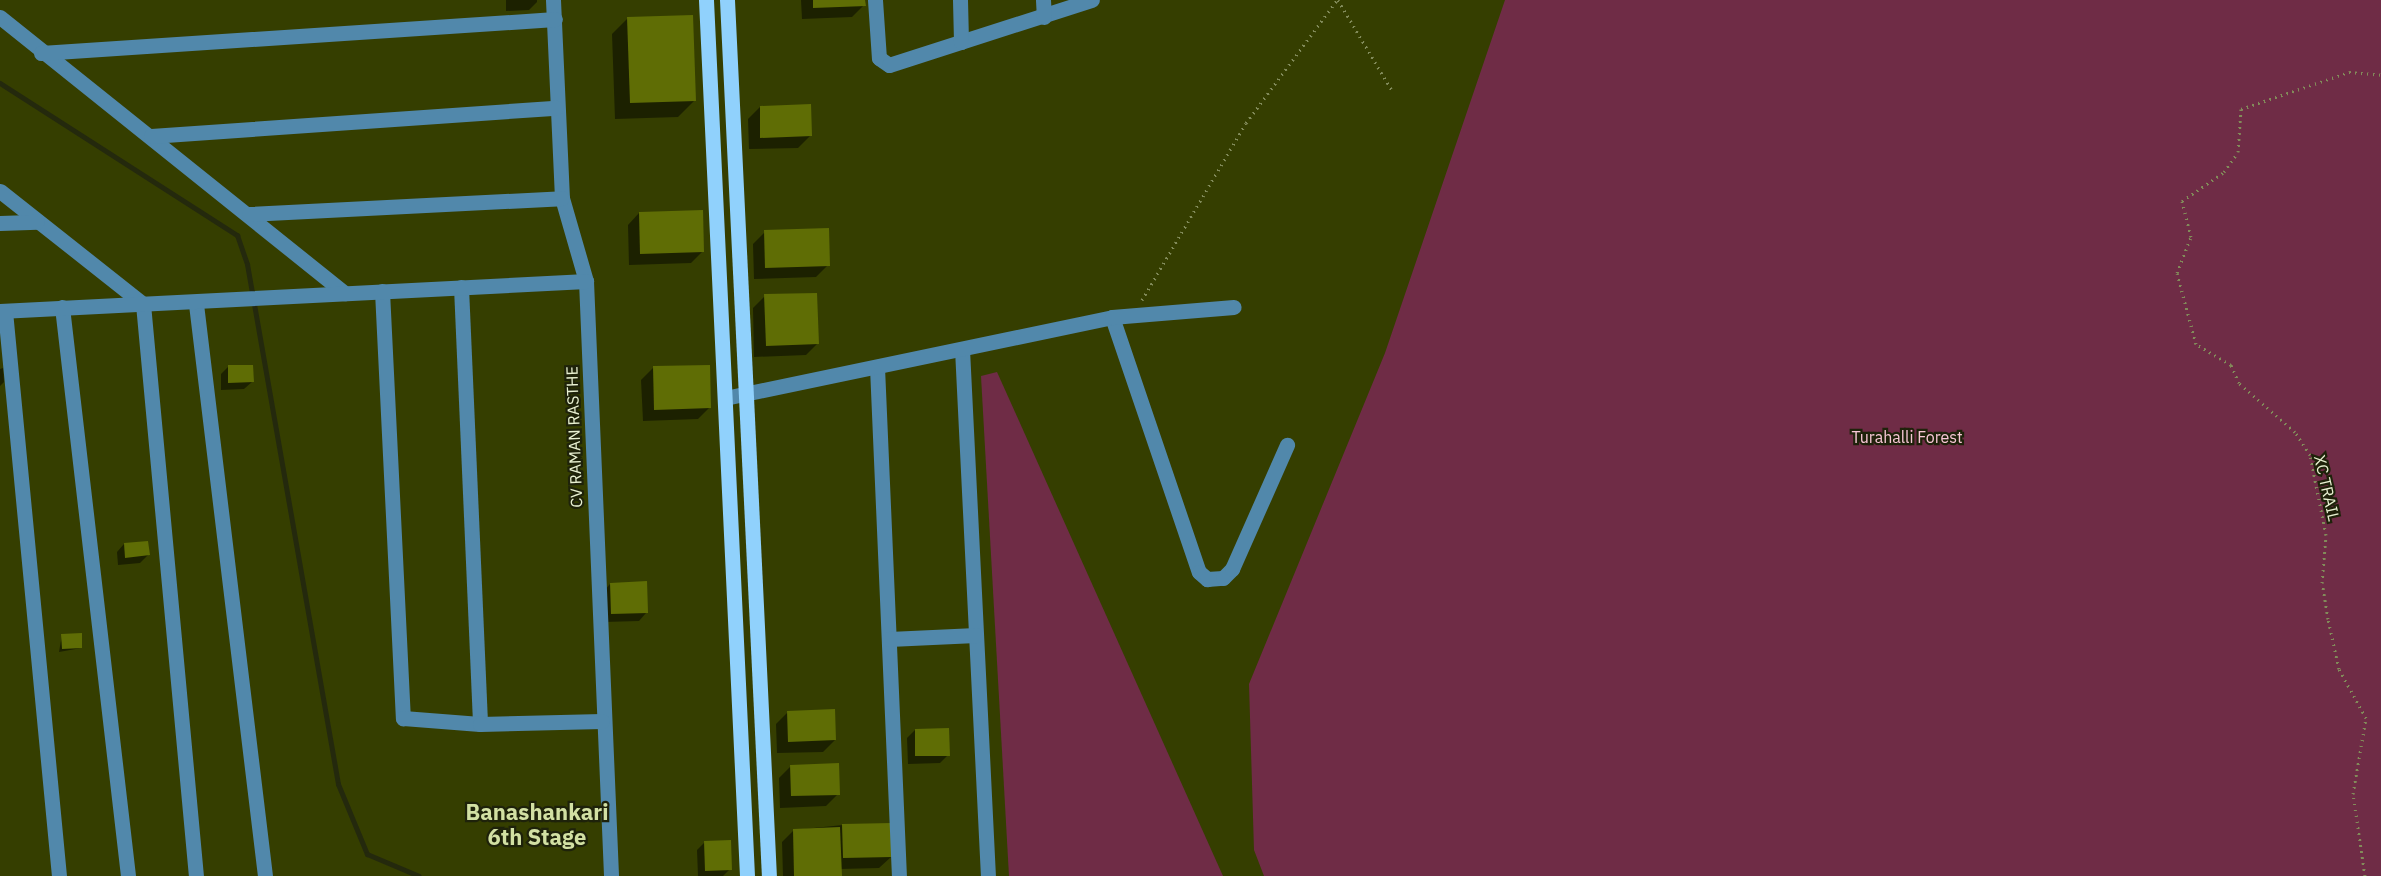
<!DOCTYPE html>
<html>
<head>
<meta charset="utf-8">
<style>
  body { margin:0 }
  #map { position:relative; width:2381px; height:876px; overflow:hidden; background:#353e00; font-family:"IBM Plex Sans",sans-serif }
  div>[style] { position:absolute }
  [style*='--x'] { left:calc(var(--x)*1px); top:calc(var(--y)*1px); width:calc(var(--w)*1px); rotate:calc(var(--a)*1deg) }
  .green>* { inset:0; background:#6f2c46 }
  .shadow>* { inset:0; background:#0007 }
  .stream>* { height:5px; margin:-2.5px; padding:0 2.5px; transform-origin:2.5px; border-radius:2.5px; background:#24290d }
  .building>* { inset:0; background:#5f6d05 }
  .path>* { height:3px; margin-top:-1.5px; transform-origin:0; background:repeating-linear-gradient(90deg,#828b5a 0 1.5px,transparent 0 6px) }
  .minor>* { height:15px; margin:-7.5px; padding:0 7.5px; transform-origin:7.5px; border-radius:7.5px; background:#5188ab }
  .major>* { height:15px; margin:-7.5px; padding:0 7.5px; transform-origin:7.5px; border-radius:7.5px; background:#90d1fc }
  span { translate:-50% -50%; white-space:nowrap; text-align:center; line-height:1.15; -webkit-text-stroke:4.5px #1e220a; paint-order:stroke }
  .street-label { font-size:16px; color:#e9f1d2 }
  .park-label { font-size:16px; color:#f8c7d6 }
  .district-label { font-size:22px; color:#d2e0a3; font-weight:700 }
</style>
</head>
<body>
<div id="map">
  <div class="green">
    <i style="clip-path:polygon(1505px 0,2381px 0,2381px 876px,1264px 876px,1254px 850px,1249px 684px,1385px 353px)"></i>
    <i style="clip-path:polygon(997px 372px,1223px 876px,1009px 876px,981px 376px)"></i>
  </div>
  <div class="shadow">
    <i style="clip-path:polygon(506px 0,537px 0,537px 2px,529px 10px,506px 11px)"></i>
    <i style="clip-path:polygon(801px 0,864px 0,864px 5px,852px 17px,802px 19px)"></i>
    <i style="clip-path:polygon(628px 18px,694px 101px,678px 117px,615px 119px,612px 34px)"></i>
    <i style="clip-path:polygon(760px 107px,810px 136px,798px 148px,749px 149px,748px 119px)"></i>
    <i style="clip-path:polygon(639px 213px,703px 251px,691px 263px,629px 265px,628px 225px)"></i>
    <i style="clip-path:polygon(765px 232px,828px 265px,816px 277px,754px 279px,753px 244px)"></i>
    <i style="clip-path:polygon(765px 296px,818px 343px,806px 355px,754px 357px,753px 308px)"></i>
    <i style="clip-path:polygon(229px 366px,252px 382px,244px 389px,221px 390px,221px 374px)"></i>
    <i style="clip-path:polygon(3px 368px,4px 382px,0 386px,0 369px)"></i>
    <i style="clip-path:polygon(653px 368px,710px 407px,698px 419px,643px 421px,641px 380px)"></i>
    <i style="clip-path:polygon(124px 544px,148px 555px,140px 563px,118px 565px,117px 552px)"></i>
    <i style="clip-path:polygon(610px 584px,646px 613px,639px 621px,604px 622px,603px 592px)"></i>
    <i style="clip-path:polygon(62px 635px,81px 648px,59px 652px)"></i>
    <i style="clip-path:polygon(788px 712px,835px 740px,823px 752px,777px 753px,776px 724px)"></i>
    <i style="clip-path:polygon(915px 730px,948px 755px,940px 763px,908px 764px,907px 738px)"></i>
    <i style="clip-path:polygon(791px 766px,838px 794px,826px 806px,780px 808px,779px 778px)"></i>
    <i style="clip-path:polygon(843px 825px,891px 857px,879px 868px,840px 869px,840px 876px,783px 876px,782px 842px,794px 830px)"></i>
    <i style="clip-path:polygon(705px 842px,730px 869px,723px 876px,698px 876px,697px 850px)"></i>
  </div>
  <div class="stream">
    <i style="--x:0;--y:83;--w:282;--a:32.7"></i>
    <i style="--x:237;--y:235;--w:31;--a:71"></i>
    <i style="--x:247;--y:264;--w:528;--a:80.07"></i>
    <i style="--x:338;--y:784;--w:76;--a:67.5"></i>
    <i style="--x:367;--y:854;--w:56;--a:22.9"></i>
  </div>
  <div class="building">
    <i style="clip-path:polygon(813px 0,865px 0,866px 6px,813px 8px)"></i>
    <i style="clip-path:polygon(693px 15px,696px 101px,630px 103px,627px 17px)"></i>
    <i style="clip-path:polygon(811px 104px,812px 136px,760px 138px,760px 106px)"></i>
    <i style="clip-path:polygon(703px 210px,704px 252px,640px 254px,639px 212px)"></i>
    <i style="clip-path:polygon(829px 228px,830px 266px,765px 268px,764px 230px)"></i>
    <i style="clip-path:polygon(817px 293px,819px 344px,766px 346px,764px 294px)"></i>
    <i style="clip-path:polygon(228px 365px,253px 365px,254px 382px,228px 383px)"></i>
    <i style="clip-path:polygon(710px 365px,711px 408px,654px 410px,653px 366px)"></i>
    <i style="clip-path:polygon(148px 541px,150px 555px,125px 558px,124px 543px)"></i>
    <i style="clip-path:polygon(647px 581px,648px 613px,611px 614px,610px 583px)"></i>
    <i style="clip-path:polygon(82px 633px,82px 648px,62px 649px,61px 634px)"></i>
    <i style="clip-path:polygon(835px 709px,836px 740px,788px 742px,787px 711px)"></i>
    <i style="clip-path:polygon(949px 728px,950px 756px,915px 756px,915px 729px)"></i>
    <i style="clip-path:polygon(839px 763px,840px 795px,791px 796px,790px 765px)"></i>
    <i style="clip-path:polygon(892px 823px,892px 857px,843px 858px,842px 824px)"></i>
    <i style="clip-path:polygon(840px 827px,842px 876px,794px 876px,793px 829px)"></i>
    <i style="clip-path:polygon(731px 840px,732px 870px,705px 871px,704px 841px)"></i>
  </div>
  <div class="path">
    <i style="--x:1338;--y:0;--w:104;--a:59.2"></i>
    <i style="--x:1142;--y:300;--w:205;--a:-59.6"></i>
    <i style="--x:1246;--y:123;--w:153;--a:-53.5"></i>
    <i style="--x:2365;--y:876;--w:83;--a:-98.3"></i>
    <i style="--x:2353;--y:794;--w:77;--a:-80.3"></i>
    <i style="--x:2366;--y:718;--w:56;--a:-118.9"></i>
    <i style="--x:2339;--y:669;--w:51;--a:-102.4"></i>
    <i style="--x:2328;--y:619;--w:36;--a:-99"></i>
    <i style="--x:2322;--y:583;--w:48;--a:-85.2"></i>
    <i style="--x:2326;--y:535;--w:82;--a:-101.3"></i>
    <i style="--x:2310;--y:455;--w:27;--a:-123"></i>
    <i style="--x:2295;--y:432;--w:74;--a:-138.8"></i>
    <i style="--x:2239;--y:383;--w:20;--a:-114"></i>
    <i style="--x:2231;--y:365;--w:41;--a:-149"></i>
    <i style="--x:2196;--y:344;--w:73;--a:-105"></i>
    <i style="--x:2177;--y:273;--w:39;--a:-69"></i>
    <i style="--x:2191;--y:237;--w:37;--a:-104"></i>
    <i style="--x:2182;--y:201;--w:51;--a:-34.6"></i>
    <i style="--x:2224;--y:172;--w:24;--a:-55"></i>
    <i style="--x:2238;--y:152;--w:43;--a:-86"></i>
    <i style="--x:2241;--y:109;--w:114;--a:-18.9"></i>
    <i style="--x:2349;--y:72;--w:32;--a:5"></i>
  </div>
  <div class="minor">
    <i style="--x:553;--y:0;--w:198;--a:87.4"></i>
    <i style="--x:562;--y:198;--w:86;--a:73.9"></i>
    <i style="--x:586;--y:281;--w:596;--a:87.59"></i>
    <i style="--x:875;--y:0;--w:58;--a:86.1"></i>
    <i style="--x:879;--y:58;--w:12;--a:35"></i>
    <i style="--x:889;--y:65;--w:213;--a:-17.8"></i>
    <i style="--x:960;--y:0;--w:42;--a:88.6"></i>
    <i style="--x:1043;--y:0;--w:17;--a:87"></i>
    <i style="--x:0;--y:17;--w:442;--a:38.7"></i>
    <i style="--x:41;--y:53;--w:515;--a:-3.78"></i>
    <i style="--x:151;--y:136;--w:406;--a:-4"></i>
    <i style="--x:0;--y:191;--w:182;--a:38.3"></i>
    <i style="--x:143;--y:304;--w:574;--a:84.71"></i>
    <i style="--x:249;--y:214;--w:313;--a:-2.9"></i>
    <i style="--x:0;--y:223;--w:37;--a:-2"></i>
    <i style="--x:461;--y:287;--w:437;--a:87.5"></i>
    <i style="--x:382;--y:291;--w:428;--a:87.2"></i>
    <i style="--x:403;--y:718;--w:77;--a:4.5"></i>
    <i style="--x:480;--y:724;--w:122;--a:-1.4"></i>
    <i style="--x:196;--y:304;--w:576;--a:83.12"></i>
    <i style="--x:62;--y:307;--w:573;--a:83.38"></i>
    <i style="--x:0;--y:311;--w:587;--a:-2.93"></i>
    <i style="--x:5;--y:311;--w:568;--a:84.54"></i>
    <i style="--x:1112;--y:317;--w:269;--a:71.2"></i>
    <i style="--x:1199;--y:572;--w:11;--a:41"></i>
    <i style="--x:1207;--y:579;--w:16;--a:-4"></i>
    <i style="--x:1223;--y:578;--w:13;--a:-45"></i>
    <i style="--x:1232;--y:569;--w:136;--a:-66.1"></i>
    <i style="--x:962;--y:349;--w:528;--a:87.18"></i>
    <i style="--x:877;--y:367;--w:509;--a:87.53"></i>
    <i style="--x:725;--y:398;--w:395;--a:-11.8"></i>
    <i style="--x:1112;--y:317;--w:122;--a:-4.7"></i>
    <i style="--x:889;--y:639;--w:87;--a:-2.6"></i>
  </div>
  <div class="major">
    <i style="--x:706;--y:0;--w:877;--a:87.32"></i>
    <i style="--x:727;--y:0;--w:877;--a:87.26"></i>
  </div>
  <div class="street-label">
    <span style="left:574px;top:437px;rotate:-92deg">CV RAMAN RASTHE</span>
    <span style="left:2327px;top:488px;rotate:77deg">XC TRAIL</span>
  </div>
  <div class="park-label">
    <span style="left:1907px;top:437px">Turahalli Forest</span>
  </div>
  <div class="district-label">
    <span style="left:537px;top:824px">Banashankari<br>6th Stage</span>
  </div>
</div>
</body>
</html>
